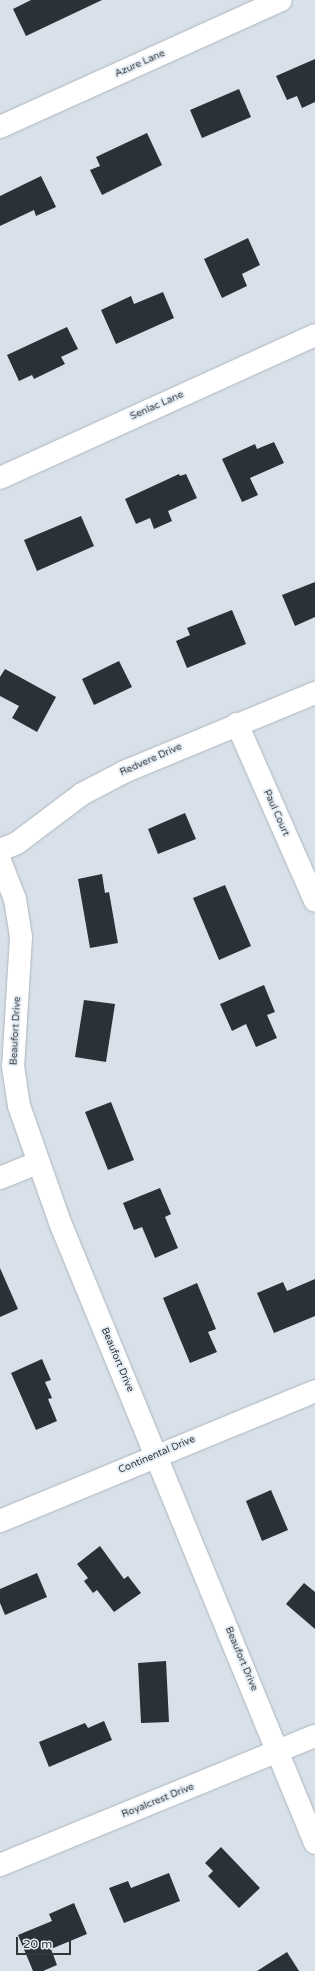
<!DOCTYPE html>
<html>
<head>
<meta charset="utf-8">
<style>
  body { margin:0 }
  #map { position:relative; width:315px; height:1971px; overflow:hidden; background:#d8e1e9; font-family:"Varela Round",sans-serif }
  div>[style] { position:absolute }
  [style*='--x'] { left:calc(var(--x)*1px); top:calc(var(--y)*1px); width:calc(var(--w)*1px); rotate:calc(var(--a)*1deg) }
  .building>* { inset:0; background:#2a3137 }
  .roads { filter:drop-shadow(0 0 1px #adb5bd) drop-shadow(0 0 1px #adb5bd) }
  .minor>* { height:22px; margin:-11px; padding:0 11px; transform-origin:11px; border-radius:11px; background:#fff }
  span { translate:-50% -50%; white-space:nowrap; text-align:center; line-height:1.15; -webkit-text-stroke:4px #e6eef6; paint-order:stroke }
  .street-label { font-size:10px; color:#33373a }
  .scale { position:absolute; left:16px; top:1937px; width:55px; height:18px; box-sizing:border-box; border:2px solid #33373a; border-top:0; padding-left:5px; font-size:12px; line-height:14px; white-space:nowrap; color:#33373a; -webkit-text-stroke:3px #e6eef6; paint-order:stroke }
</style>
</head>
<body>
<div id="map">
  <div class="building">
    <i style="clip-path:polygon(31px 0,102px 0,26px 36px,13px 9px)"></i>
    <i style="clip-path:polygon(315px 59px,315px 102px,302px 108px,297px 96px,287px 100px,276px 76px)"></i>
    <i style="clip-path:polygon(239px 89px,251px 117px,202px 138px,190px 110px)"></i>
    <i style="clip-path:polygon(147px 133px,162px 165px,102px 195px,90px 170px,100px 166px,96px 157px)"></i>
    <i style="clip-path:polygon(41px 176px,56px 207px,36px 216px,34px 210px,0 226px,0 196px)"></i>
    <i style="clip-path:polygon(248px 238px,260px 265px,242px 274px,247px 286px,222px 298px,204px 259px)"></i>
    <i style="clip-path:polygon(163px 292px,174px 318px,116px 344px,101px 310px,131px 296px,134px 304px)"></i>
    <i style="clip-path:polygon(67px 327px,78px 349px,61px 357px,65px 364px,34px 379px,32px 375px,19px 381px,7px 355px)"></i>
    <i style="clip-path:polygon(274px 442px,284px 463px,250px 478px,258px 495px,242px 502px,222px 459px,255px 444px,257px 449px)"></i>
    <i style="clip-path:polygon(179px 474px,180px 476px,186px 474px,197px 498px,168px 511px,172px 521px,154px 529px,150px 518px,136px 524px,125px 499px)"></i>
    <i style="clip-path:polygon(81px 516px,94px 546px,37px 571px,24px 540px)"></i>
    <i style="clip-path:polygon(315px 582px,315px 617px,295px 626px,282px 595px)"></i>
    <i style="clip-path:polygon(232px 610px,246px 644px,187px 668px,176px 641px,190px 635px,187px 628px)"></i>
    <i style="clip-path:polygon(119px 661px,132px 687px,94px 705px,82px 679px)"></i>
    <i style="clip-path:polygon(5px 669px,56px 697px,37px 732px,12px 718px,19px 706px,0 696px,0 677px)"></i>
    <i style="clip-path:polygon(185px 813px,196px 839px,158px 854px,148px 829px)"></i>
    <i style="clip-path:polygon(102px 874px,105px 893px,109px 892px,118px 943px,90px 948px,78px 879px)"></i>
    <i style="clip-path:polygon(225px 885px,251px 946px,219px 960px,193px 898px)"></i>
    <i style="clip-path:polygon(264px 985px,275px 1012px,267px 1015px,277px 1038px,256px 1047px,246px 1024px,232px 1031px,220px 1004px)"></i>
    <i style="clip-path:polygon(84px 1000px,115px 1004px,106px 1062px,75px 1057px)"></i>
    <i style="clip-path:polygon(111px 1102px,134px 1160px,108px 1170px,85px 1112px)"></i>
    <i style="clip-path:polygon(160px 1188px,171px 1214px,165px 1217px,178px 1248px,155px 1258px,142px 1227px,134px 1230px,123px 1203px)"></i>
    <i style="clip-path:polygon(0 1268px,18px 1309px,0 1317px)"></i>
    <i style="clip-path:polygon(315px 1279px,315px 1316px,274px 1333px,257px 1293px,283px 1282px,287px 1291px)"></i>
    <i style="clip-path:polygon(197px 1283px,216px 1329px,208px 1332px,217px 1352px,190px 1363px,163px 1298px)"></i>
    <i style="clip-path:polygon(42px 1359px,51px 1380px,45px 1382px,52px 1398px,48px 1399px,57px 1421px,36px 1430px,11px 1373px)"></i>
    <i style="clip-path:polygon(271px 1490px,288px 1530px,262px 1541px,246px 1501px)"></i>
    <i style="clip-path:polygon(100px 1546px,124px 1579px,128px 1576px,141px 1593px,114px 1612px,97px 1590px,93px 1593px,84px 1581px,88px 1578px,77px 1564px)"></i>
    <i style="clip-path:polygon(37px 1573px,47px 1597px,5px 1615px,0 1603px,0 1589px)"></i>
    <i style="clip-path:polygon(304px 1583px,315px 1592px,315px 1629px,286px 1604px)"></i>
    <i style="clip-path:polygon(166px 1661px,169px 1722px,141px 1723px,138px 1663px)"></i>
    <i style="clip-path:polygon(104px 1721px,112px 1740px,49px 1767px,39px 1742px,85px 1723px,88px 1728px)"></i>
    <i style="clip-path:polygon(221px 1847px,260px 1888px,239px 1908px,208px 1876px,213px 1871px,205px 1863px)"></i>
    <i style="clip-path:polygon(169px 1873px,180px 1901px,124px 1923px,109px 1888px,128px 1881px,131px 1888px)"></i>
    <i style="clip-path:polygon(74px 1903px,87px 1934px,51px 1949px,57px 1965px,43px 1971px,33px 1971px,18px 1935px,52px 1921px,49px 1914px)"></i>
    <i style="clip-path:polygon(287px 1952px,299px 1971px,257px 1971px)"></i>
  </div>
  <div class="roads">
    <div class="minor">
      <i style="--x:0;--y:127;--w:308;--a:-24.3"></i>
      <i style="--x:0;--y:478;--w:346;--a:-24.4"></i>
      <i style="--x:237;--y:724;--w:193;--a:66.2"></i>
      <i style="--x:0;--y:850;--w:18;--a:-22"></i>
      <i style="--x:17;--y:843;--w:81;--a:-37"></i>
      <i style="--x:82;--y:794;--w:47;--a:-27.6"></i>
      <i style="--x:124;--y:772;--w:207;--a:-22.5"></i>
      <i style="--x:0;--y:861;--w:41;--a:68.5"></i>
      <i style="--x:15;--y:899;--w:38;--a:81"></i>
      <i style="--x:21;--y:937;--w:129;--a:93.5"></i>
      <i style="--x:13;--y:1066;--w:40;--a:81.5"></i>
      <i style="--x:19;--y:1106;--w:126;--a:70.6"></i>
      <i style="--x:61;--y:1225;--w:668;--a:67.66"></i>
      <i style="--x:0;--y:1178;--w:40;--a:-22"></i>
      <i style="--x:0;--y:1521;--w:341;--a:-22.4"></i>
      <i style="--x:0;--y:1865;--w:340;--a:-22.3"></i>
    </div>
  </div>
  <div class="street-label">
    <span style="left:140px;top:64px;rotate:-24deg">Azure Lane</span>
    <span style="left:157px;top:406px;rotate:-24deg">Senlac Lane</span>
    <span style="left:151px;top:760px;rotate:-24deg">Redvere Drive</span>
    <span style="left:276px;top:813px;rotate:66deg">Paul Court</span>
    <span style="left:16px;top:1031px;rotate:-87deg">Beaufort Drive</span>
    <span style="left:117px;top:1360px;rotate:67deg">Beaufort Drive</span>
    <span style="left:157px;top:1455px;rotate:-23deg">Continental Drive</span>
    <span style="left:241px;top:1659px;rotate:67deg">Beaufort Drive</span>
    <span style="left:158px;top:1801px;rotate:-22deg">Royalcrest Drive</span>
  </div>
  <div class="scale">20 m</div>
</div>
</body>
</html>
